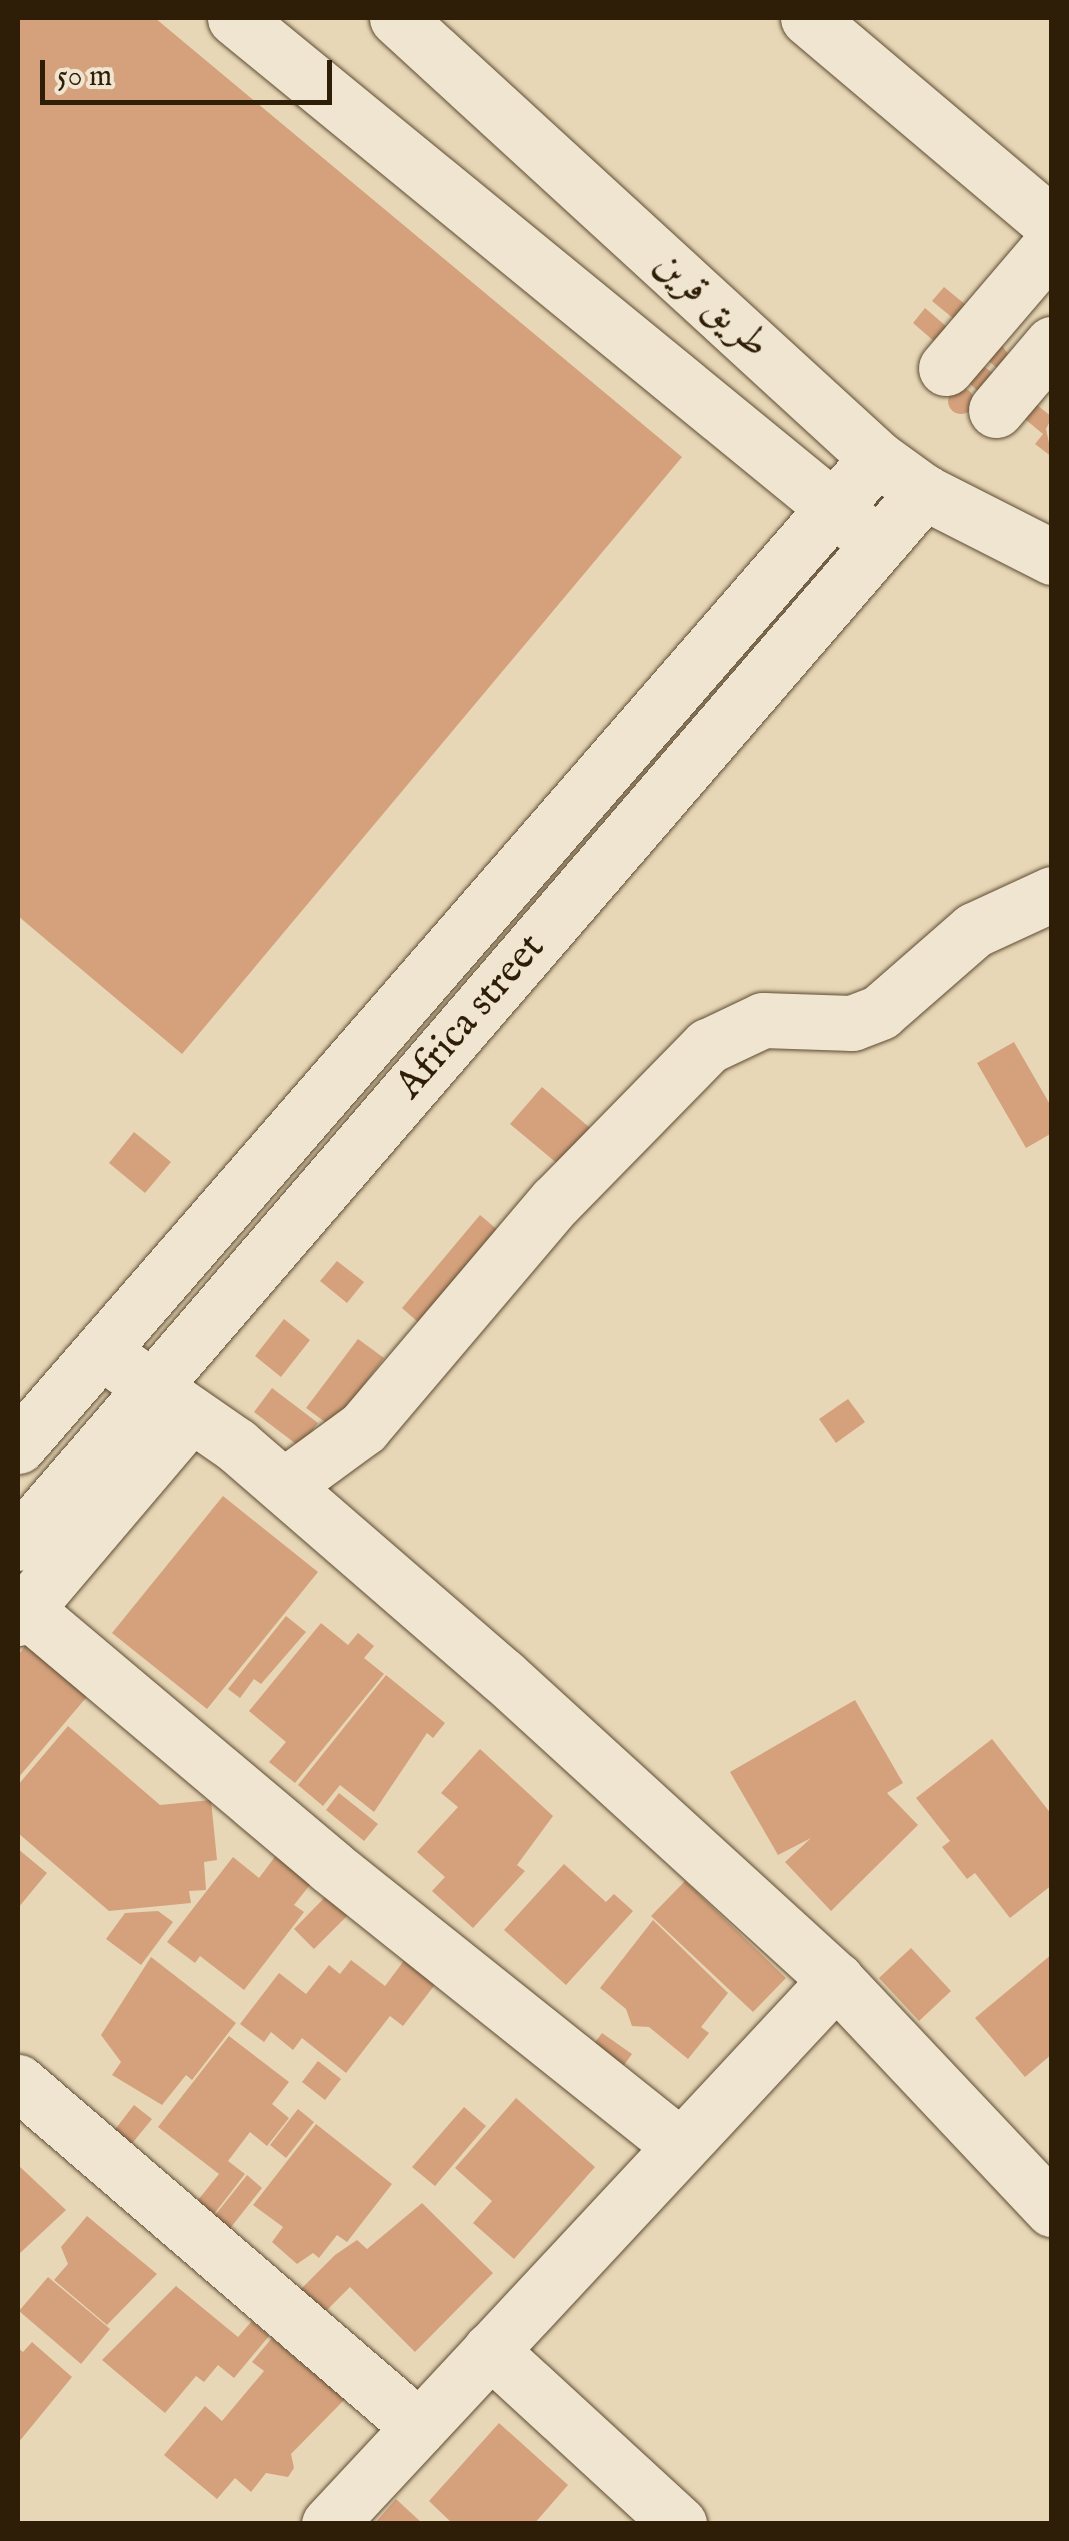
<!DOCTYPE html>
<html>
<head>
<meta charset="utf-8">
<style>
  body { margin:0 }
  #map { position:relative; width:1069px; height:2541px; overflow:hidden; background:#e8d7b6; font-family:"IM FELL English",Amiri,serif }
  div>[style] { position:absolute }
  [style*='--x'] { left:calc(var(--x)*1px); top:calc(var(--y)*1px); width:calc(var(--w)*1px); rotate:calc(var(--a)*1deg) }
  .building>* { inset:0; background:#d4a17c }
  .round { border-radius:50% }
  .roads { filter:drop-shadow(0 0 2px #5d4c33) drop-shadow(0 0 2px #5d4c33) }
  .minor>* { height:55px; margin:-27.5px; padding:0 27.5px; transform-origin:27.5px; border-radius:27.5px; background:#f0e5d0 }
  span { translate:-50% -50%; white-space:nowrap; text-align:center; line-height:1.15; -webkit-text-stroke:9px #f0e5d0; paint-order:stroke }
  .street-label { font-size:40px; color:#2f1e07 }
  .frame { position:absolute; inset:0; border:20px solid #2f1e07; pointer-events:none }
  .scale { position:absolute; left:40px; top:60px; width:292px; height:45px; box-sizing:border-box; border:5px solid #2f1e07; border-top:0; padding-left:12px; font-size:30px; line-height:35px; white-space:nowrap; color:#2f1e07; -webkit-text-stroke:8px #f0e5d0; paint-order:stroke }
</style>
</head>
<body>
<div id="map">
  <div class="building">
    <i style="clip-path:polygon(18px 18px,155px 18px,682px 457px,182px 1054px,18px 916px)"></i>
    <i style="clip-path:polygon(944px 287px,966px 305px,954px 319px,932px 301px)"></i>
    <i style="clip-path:polygon(925px 308px,947px 327px,935px 342px,913px 323px)"></i>
    <i style="clip-path:polygon(998px 340px,1011px 358px,997px 368px,985px 358px)"></i>
    <i style="clip-path:polygon(980px 364px,993px 373px,979px 392px,967px 381px)"></i>
    <i class="round" style="left:948px;top:388px;width:26px;height:26px"></i>
    <i style="clip-path:polygon(1032px 401px,1052px 417px,1046px 429px,1052px 457px,1035px 444px,1043px 434px,1020px 415px)"></i>
    <i style="clip-path:polygon(1014px 1042px,1052px 1108px,1052px 1133px,1026px 1148px,977px 1063px)"></i>
    <i style="clip-path:polygon(542px 1087px,596px 1133px,565px 1170px,510px 1124px)"></i>
    <i style="clip-path:polygon(134px 1132px,171px 1162px,145px 1193px,109px 1163px)"></i>
    <i style="clip-path:polygon(480px 1215px,506px 1237px,427px 1330px,402px 1308px)"></i>
    <i style="clip-path:polygon(337px 1261px,364px 1282px,347px 1303px,320px 1281px)"></i>
    <i style="clip-path:polygon(284px 1319px,310px 1340px,281px 1377px,255px 1356px)"></i>
    <i style="clip-path:polygon(358px 1339px,384px 1358px,332px 1427px,306px 1408px)"></i>
    <i style="clip-path:polygon(272px 1388px,318px 1423px,300px 1447px,254px 1412px)"></i>
    <i style="clip-path:polygon(848px 1399px,865px 1422px,836px 1443px,819px 1419px)"></i>
    <i style="clip-path:polygon(223px 1496px,318px 1572px,207px 1709px,112px 1633px)"></i>
    <i style="clip-path:polygon(286px 1616px,306px 1632px,261px 1684px,254px 1679px,240px 1698px,228px 1689px)"></i>
    <i style="clip-path:polygon(321px 1623px,348px 1645px,358px 1633px,374px 1646px,364px 1658px,384px 1674px,295px 1783px,269px 1762px,286px 1742px,249px 1711px)"></i>
    <i style="clip-path:polygon(35px 1634px,96px 1686px,18px 1778px,18px 1655px)"></i>
    <i style="clip-path:polygon(386px 1675px,445px 1723px,433px 1738px,427px 1733px,374px 1812px,340px 1785px,323px 1806px,298px 1785px)"></i>
    <i style="clip-path:polygon(855px 1700px,903px 1783px,887px 1793px,918px 1825px,831px 1911px,785px 1862px,811px 1838px,778px 1855px,730px 1772px)"></i>
    <i style="clip-path:polygon(68px 1726px,160px 1805px,211px 1800px,217px 1860px,204px 1862px,206px 1890px,189px 1891px,191px 1903px,109px 1911px,18px 1833px,18px 1785px)"></i>
    <i style="clip-path:polygon(992px 1739px,1052px 1815px,1052px 1885px,1010px 1918px,975px 1873px,967px 1879px,942px 1847px,950px 1841px,916px 1798px)"></i>
    <i style="clip-path:polygon(480px 1749px,553px 1816px,517px 1865px,525px 1871px,473px 1928px,432px 1891px,445px 1877px,417px 1852px,458px 1807px,441px 1793px)"></i>
    <i style="clip-path:polygon(339px 1793px,378px 1824px,364px 1841px,326px 1810px)"></i>
    <i style="clip-path:polygon(18px 1849px,47px 1873px,18px 1908px)"></i>
    <i style="clip-path:polygon(277px 1854px,313px 1881px,294px 1905px,304px 1912px,244px 1990px,200px 1956px,195px 1963px,167px 1942px,233px 1857px,259px 1878px)"></i>
    <i style="clip-path:polygon(564px 1864px,606px 1902px,614px 1894px,633px 1911px,566px 1985px,504px 1930px)"></i>
    <i style="clip-path:polygon(685px 1881px,786px 1978px,753px 2012px,651px 1916px)"></i>
    <i style="clip-path:polygon(328px 1894px,349px 1914px,314px 1949px,294px 1929px)"></i>
    <i style="clip-path:polygon(158px 1911px,173px 1922px,141px 1965px,106px 1939px,125px 1913px)"></i>
    <i style="clip-path:polygon(653px 1920px,728px 1993px,701px 2027px,709px 2033px,688px 2059px,649px 2027px,632px 2026px,626px 2009px,600px 1988px)"></i>
    <i style="clip-path:polygon(911px 1948px,951px 1991px,919px 2021px,879px 1978px)"></i>
    <i style="clip-path:polygon(1052px 1954px,1052px 2054px,1025px 2077px,975px 2018px)"></i>
    <i style="clip-path:polygon(151px 1957px,236px 2023px,192px 2080px,186px 2075px,162px 2105px,112px 2075px,121px 2062px,101px 2035px)"></i>
    <i style="clip-path:polygon(406px 1958px,437px 1982px,403px 2026px,390px 2016px,346px 2073px,302px 2038px,293px 2050px,271px 2032px,264px 2042px,240px 2024px,279px 1973px,306px 1994px,329px 1965px,340px 1974px,351px 1960px,385px 1986px)"></i>
    <i style="clip-path:polygon(602px 2033px,632px 2054px,621px 2069px,591px 2048px)"></i>
    <i style="clip-path:polygon(229px 2036px,289px 2082px,272px 2104px,289px 2118px,267px 2146px,250px 2132px,228px 2161px,245px 2174px,211px 2218px,194px 2205px,219px 2174px,158px 2127px)"></i>
    <i style="clip-path:polygon(318px 2061px,341px 2079px,325px 2100px,302px 2082px)"></i>
    <i style="clip-path:polygon(516px 2098px,595px 2167px,514px 2259px,473px 2223px,492px 2201px,455px 2168px)"></i>
    <i style="clip-path:polygon(134px 2105px,152px 2119px,130px 2146px,113px 2132px)"></i>
    <i style="clip-path:polygon(464px 2107px,486px 2126px,435px 2186px,412px 2167px)"></i>
    <i style="clip-path:polygon(298px 2109px,314px 2122px,286px 2158px,270px 2145px)"></i>
    <i style="clip-path:polygon(316px 2124px,392px 2184px,347px 2242px,337px 2235px,319px 2258px,313px 2253px,297px 2264px,272px 2242px,283px 2227px,253px 2205px)"></i>
    <i style="clip-path:polygon(18px 2165px,66px 2210px,18px 2255px)"></i>
    <i style="clip-path:polygon(247px 2175px,262px 2188px,228px 2231px,212px 2219px)"></i>
    <i style="clip-path:polygon(422px 2203px,493px 2273px,415px 2352px,350px 2287px,324px 2313px,301px 2289px,335px 2255px,357px 2240px,367px 2249px)"></i>
    <i style="clip-path:polygon(87px 2216px,157px 2274px,107px 2325px,54px 2280px,68px 2264px,61px 2247px)"></i>
    <i style="clip-path:polygon(48px 2277px,110px 2329px,81px 2364px,19px 2311px)"></i>
    <i style="clip-path:polygon(176px 2286px,238px 2337px,252px 2321px,269px 2336px,234px 2378px,218px 2365px,204px 2382px,196px 2376px,165px 2413px,102px 2360px)"></i>
    <i style="clip-path:polygon(272px 2338px,345px 2399px,291px 2454px,294px 2468px,288px 2477px,266px 2473px,251px 2492px,235px 2478px,217px 2499px,164px 2455px,205px 2406px,222px 2421px,264px 2371px,252px 2362px)"></i>
    <i style="clip-path:polygon(32px 2342px,72px 2377px,18px 2443px,18px 2348px,23px 2352px)"></i>
    <i style="clip-path:polygon(499px 2423px,568px 2485px,534px 2524px,453px 2524px,429px 2501px)"></i>
    <i style="clip-path:polygon(396px 2499px,423px 2524px,374px 2524px)"></i>
  </div>
  <div class="roads">
    <div class="minor">
      <i style="--x:235;--y:18;--w:812;--a:39.3"></i>
      <i style="--x:397;--y:18;--w:651;--a:42.51"></i>
      <i style="--x:877;--y:458;--w:58;--a:35.9"></i>
      <i style="--x:924;--y:492;--w:144;--a:26.9"></i>
      <i style="--x:808;--y:18;--w:319;--a:40.2"></i>
      <i style="--x:946;--y:368;--w:163;--a:-49.5"></i>
      <i style="--x:996;--y:410;--w:87;--a:-49.7"></i>
      <i style="--x:122;--y:1366;--w:139;--a:34.7"></i>
      <i style="--x:236;--y:1445;--w:353;--a:40.9"></i>
      <i style="--x:503;--y:1676;--w:451;--a:42.4"></i>
      <i style="--x:836;--y:1980;--w:315;--a:46.7"></i>
      <i style="--x:18;--y:1446;--w:1309;--a:-49"></i>
      <i style="--x:285;--y:1485;--w:97;--a:-36.2"></i>
      <i style="--x:363;--y:1428;--w:297;--a:-49.7"></i>
      <i style="--x:555;--y:1202;--w:219;--a:-45.6"></i>
      <i style="--x:708;--y:1046;--w:61;--a:-25.3"></i>
      <i style="--x:763;--y:1020;--w:89;--a:1.9"></i>
      <i style="--x:852;--y:1023;--w:30;--a:-21"></i>
      <i style="--x:880;--y:1012;--w:125;--a:-41.1"></i>
      <i style="--x:974;--y:930;--w:86;--a:-24.8"></i>
      <i style="--x:18;--y:1543;--w:1388;--a:-49.24"></i>
      <i style="--x:25;--y:1609;--w:400;--a:40.1"></i>
      <i style="--x:331;--y:1867;--w:447;--a:38.6"></i>
      <i style="--x:18;--y:1618;--w:267;--a:-49.7"></i>
      <i style="--x:18;--y:2082;--w:529;--a:40.71"></i>
      <i style="--x:490;--y:2350;--w:257;--a:42.6"></i>
      <i style="--x:329;--y:2524;--w:744;--a:-47.02"></i>
    </div>
  </div>
  <div class="street-label">
    <span style="left:711px;top:305px;rotate:42deg">طريق قرين</span>
    <span style="left:471px;top:1017px;rotate:-49deg">Africa street</span>
  </div>
  <div class="frame"></div>
  <div class="scale">50 m</div>
</div>
</body>
</html>
